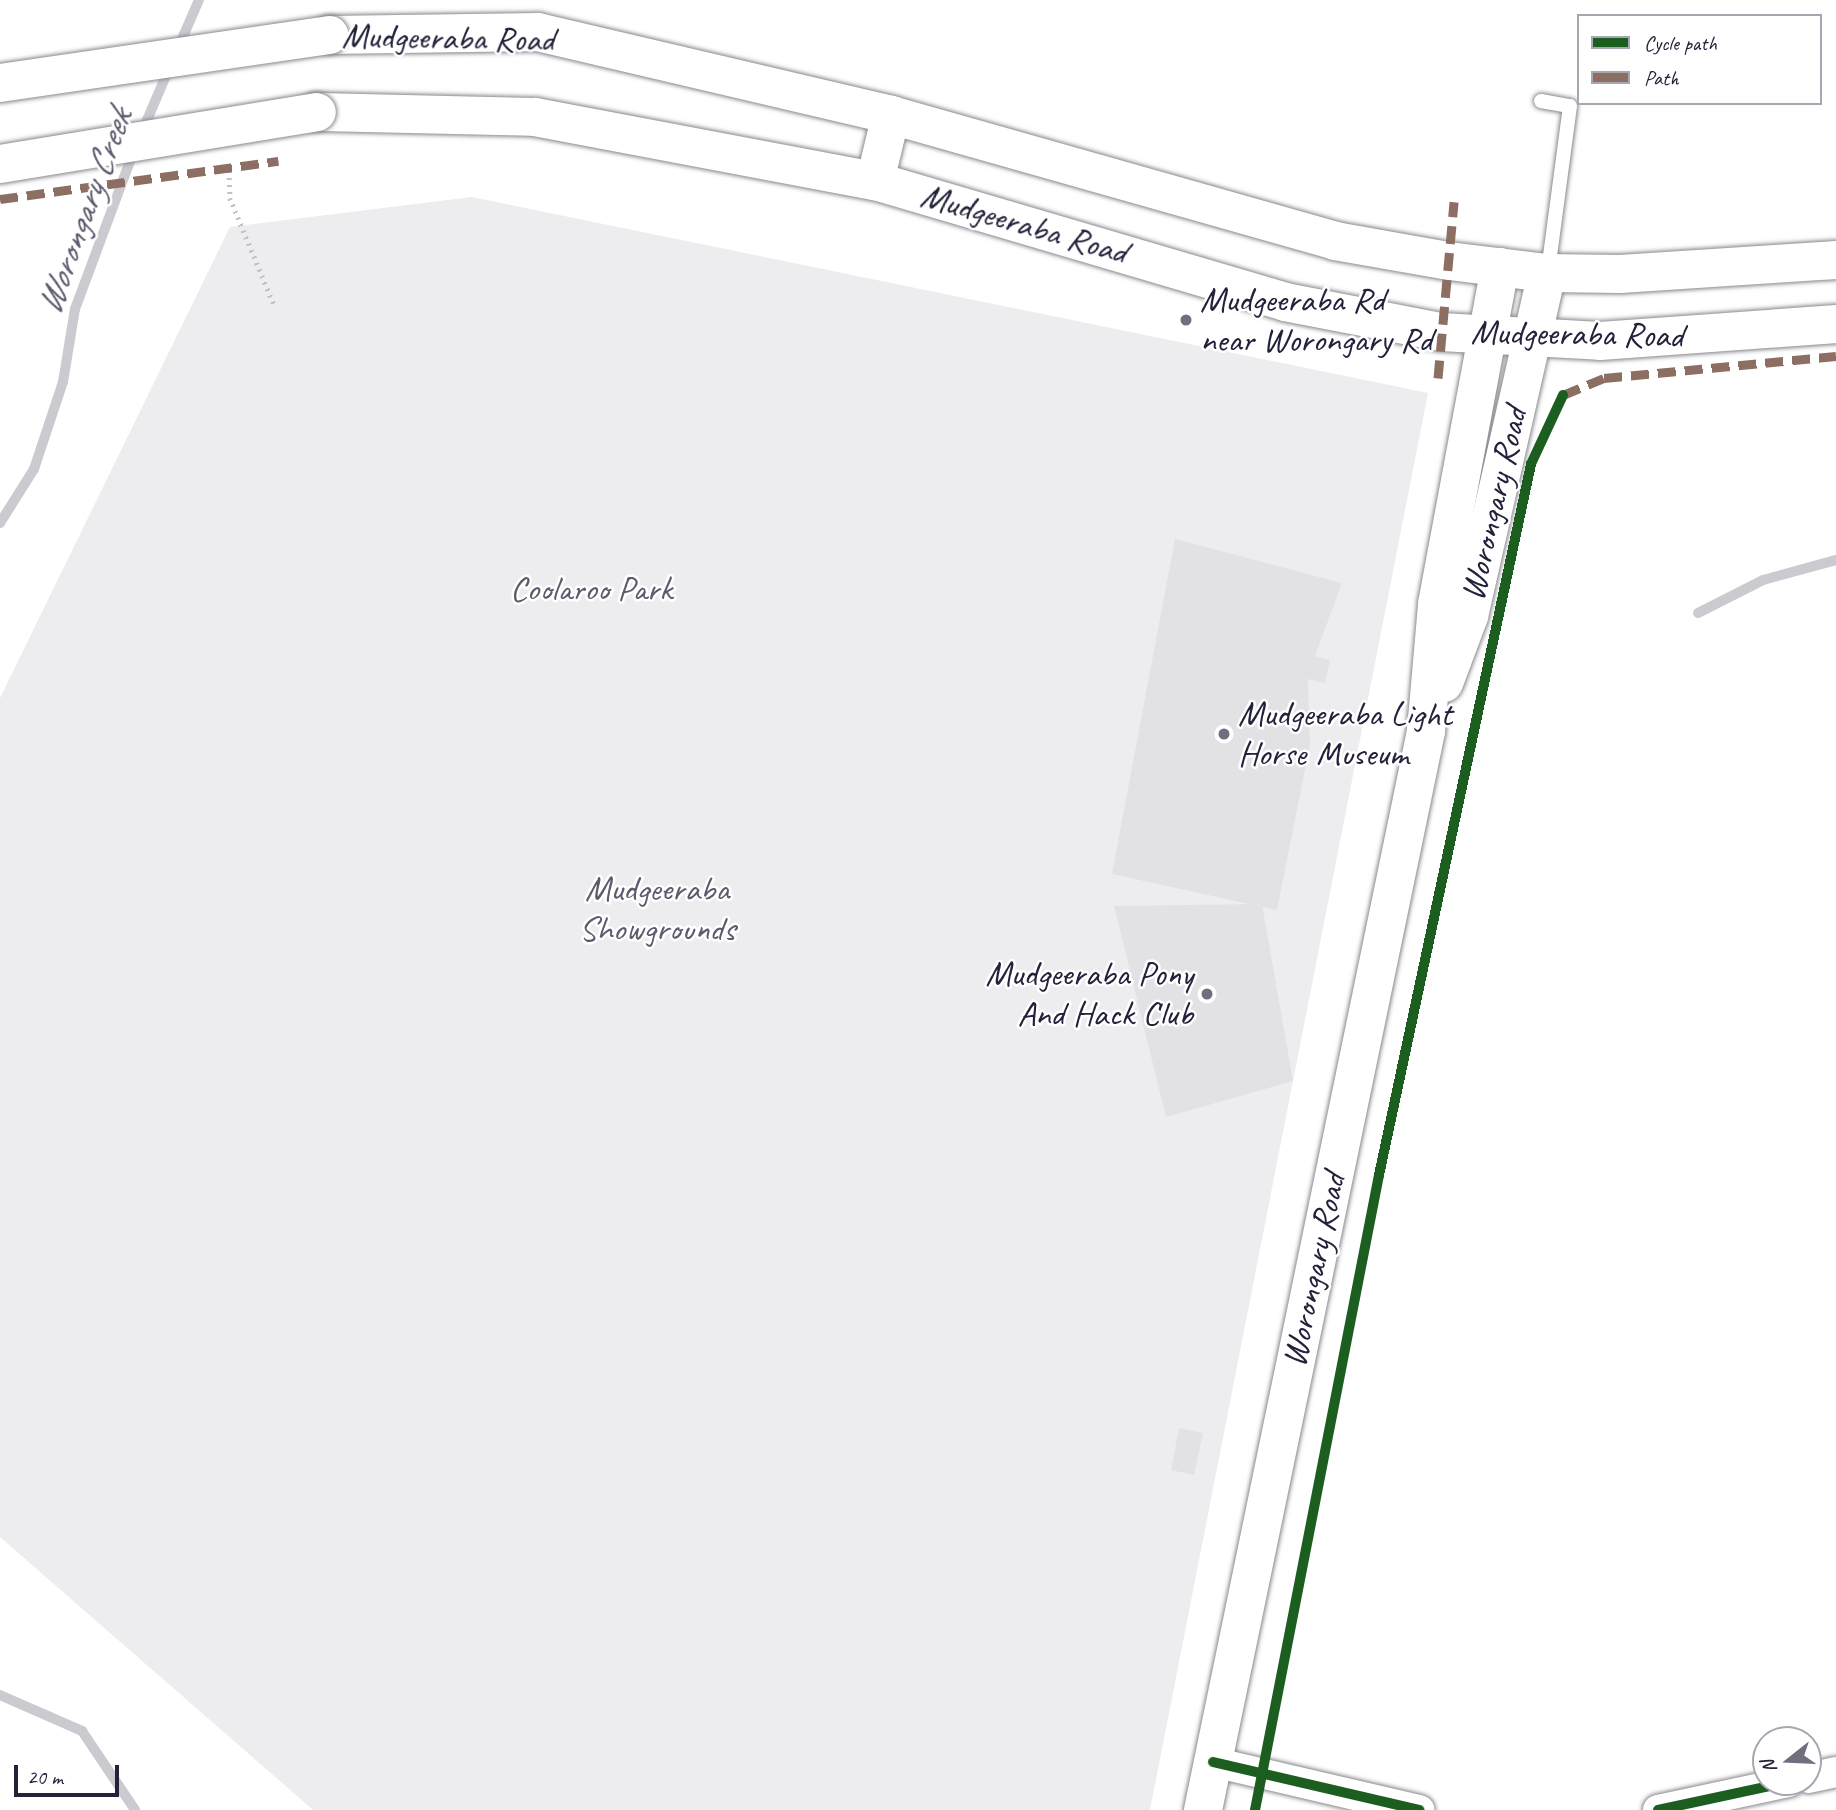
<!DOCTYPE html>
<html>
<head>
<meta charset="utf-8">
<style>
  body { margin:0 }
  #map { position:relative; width:1836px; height:1810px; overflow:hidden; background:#fff; font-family:Caveat,sans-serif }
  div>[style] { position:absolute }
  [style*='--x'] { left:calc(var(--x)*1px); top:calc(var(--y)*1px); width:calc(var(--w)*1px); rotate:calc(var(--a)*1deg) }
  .green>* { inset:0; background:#ededef }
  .stream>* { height:10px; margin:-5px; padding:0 5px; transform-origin:5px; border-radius:5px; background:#cacad0 }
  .building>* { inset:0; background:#e2e2e4 }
  .path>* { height:4.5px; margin-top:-2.25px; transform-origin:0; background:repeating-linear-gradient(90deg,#c2c2c4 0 2px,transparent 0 7px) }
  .roads { filter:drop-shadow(0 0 2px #8a8a8f) drop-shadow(0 0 2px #8a8a8f) }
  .service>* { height:14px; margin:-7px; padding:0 7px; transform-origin:7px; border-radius:7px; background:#fff }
  .minor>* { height:30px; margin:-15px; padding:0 15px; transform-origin:15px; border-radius:15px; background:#fff }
  .secondary>* { height:38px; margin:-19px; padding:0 19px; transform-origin:19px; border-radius:19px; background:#fff }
  .primary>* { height:38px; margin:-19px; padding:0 19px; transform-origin:19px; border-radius:19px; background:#fff }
  .bridges { filter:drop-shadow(0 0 2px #8a8a8f) drop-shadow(0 0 2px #8a8a8f) }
  .primary-bridge>* { height:38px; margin:-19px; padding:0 19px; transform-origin:19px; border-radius:19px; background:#fff }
  .quiet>* { height:9px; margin-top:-4.5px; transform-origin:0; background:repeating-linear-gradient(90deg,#8d6e63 0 18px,transparent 0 27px) }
  .cycleway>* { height:10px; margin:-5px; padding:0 5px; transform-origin:5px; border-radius:5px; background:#1b5e20 }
  .dots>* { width:19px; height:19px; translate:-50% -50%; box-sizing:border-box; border:4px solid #fff; border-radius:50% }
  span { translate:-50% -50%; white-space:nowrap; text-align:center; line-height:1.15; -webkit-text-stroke:5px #fff; paint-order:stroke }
  .street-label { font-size:35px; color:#22223b }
  .poi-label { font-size:35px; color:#22223b }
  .left { translate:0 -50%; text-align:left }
  .right { translate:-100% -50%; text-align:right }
  .park-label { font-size:35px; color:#5b5b6d }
  .water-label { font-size:37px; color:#5c5c6f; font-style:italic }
  .legend { position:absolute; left:1577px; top:14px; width:245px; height:91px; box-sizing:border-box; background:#fff; border:2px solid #a7a7b1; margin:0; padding:9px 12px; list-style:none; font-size:21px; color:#22223b }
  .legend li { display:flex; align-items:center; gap:14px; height:35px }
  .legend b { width:35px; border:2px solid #a7a7b1 }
  .north { position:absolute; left:1752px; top:1726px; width:70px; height:70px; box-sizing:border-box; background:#fff; border:2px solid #a7a7b1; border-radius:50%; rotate:252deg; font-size:19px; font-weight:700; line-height:28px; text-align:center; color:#22223b }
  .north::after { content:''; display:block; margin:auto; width:24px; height:32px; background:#6f6f80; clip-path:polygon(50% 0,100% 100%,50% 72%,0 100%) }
  .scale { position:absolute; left:14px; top:1765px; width:105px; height:32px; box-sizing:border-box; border:4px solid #22223b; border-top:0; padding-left:9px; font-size:21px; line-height:24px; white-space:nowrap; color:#22223b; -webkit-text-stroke:5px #fff; paint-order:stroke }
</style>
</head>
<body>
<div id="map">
  <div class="green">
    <i style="clip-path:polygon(472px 197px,1428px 393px,1150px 1810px,313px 1810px,0 1537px,0 698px,230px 227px)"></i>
  </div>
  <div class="stream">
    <i style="--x:178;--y:48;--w:52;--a:-66.4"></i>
    <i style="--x:142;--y:132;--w:72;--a:-67"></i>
    <i style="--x:0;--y:523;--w:64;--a:-57.8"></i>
    <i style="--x:34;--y:469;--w:92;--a:-71.6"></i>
    <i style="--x:63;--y:382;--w:74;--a:-80.7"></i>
    <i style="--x:75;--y:309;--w:170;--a:-69.6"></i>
    <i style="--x:1698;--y:613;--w:73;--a:-26.9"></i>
    <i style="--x:1763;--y:580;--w:76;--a:-15.3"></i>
    <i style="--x:0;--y:1695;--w:90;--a:23.7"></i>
    <i style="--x:82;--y:1731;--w:95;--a:56.1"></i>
  </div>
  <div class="building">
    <i style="clip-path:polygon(1175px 539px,1342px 583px,1315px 656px,1330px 660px,1325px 683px,1308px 679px,1310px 745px,1277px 910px,1112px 874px)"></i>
    <i style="clip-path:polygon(1262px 904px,1293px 1081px,1166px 1117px,1114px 906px)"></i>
    <i style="clip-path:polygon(1179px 1428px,1203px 1433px,1194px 1475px,1171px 1470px)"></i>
  </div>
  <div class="path">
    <i style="--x:229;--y:164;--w:34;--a:88"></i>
    <i style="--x:230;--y:198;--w:118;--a:67.6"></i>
  </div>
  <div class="roads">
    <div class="service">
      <i style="--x:1541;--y:101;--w:29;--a:10"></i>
      <i style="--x:1570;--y:106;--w:166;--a:97.6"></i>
    </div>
    <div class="minor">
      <i style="--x:1213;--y:1762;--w:212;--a:13.1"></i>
      <i style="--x:1808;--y:1778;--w:29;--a:-12"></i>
      <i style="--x:1658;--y:1810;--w:134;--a:-12.1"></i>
    </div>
    <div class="secondary">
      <i style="--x:1444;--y:683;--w:72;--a:-69.5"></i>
      <i style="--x:1469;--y:616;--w:352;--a:-77.2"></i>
      <i style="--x:1203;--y:1810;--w:1102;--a:-78.32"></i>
      <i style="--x:1426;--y:731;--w:127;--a:-85"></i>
      <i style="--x:1437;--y:604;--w:343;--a:-79.4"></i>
    </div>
    <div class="primary">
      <i style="--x:330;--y:35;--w:208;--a:-0.8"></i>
      <i style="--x:538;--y:32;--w:363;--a:13.2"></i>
      <i style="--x:891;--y:115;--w:462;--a:15.8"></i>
      <i style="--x:1335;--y:241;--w:116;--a:10"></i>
      <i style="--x:1449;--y:261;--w:99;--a:7"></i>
      <i style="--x:1547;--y:273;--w:73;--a:0.8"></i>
      <i style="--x:1620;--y:274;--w:216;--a:-3.7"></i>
      <i style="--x:317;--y:112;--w:218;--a:1.3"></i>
      <i style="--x:535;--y:117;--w:346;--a:10.7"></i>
      <i style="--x:875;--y:181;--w:427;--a:16.4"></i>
      <i style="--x:1285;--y:302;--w:159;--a:10.9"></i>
      <i style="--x:1441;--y:332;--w:159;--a:3.2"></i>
      <i style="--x:1600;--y:341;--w:237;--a:-4.1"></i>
      <i style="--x:875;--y:181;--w:68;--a:-76.4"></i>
    </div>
  </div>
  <div class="bridges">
    <div class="primary-bridge">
      <i style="--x:0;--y:83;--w:333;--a:-8.3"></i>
      <i style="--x:0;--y:164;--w:321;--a:-9.3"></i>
    </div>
  </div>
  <div class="quiet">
    <i style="--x:0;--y:199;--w:281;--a:-7.8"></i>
    <i style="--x:1438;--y:378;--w:177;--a:-84.8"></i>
    <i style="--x:1563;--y:395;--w:44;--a:-22.5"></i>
    <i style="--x:1604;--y:378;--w:233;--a:-5.4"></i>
  </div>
  <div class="cycleway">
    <i style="--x:1213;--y:1762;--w:212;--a:13.1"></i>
    <i style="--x:1255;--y:1810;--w:647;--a:-78.95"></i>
    <i style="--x:1379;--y:1175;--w:727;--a:-77.93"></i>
    <i style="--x:1531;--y:464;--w:76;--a:-65.1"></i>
    <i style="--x:1658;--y:1810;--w:134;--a:-12.1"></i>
  </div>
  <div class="dots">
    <i style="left:1186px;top:320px;background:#6f6f80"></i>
    <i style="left:1224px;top:734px;background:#6f6f80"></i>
    <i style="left:1207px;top:994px;background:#6f6f80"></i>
  </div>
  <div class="street-label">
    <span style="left:448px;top:38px;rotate:1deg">Mudgeeraba Road</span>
    <span style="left:1024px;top:224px;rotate:16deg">Mudgeeraba Road</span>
    <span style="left:1577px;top:334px;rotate:1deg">Mudgeeraba Road</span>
    <span style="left:1494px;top:504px;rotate:-77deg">Worongary Road</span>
    <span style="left:1314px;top:1270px;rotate:-78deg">Worongary Road</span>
  </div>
  <div class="poi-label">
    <span class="left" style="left:1200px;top:320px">Mudgeeraba Rd<br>near Worongary Rd</span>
    <span class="left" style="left:1238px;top:734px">Mudgeeraba Light<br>Horse Museum</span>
    <span class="right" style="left:1193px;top:994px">Mudgeeraba Pony<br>And Hack Club</span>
  </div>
  <div class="park-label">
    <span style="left:591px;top:589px">Coolaroo Park</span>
    <span style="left:657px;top:909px">Mudgeeraba<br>Showgrounds</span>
  </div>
  <div class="water-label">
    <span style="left:84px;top:212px;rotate:-70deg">Worongary Creek</span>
  </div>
  <ul class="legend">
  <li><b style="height:9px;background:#1b5e20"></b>Cycle path</li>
  <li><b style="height:9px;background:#8d6e63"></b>Path</li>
  </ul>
  <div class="north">N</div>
  <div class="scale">20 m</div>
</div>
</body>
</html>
